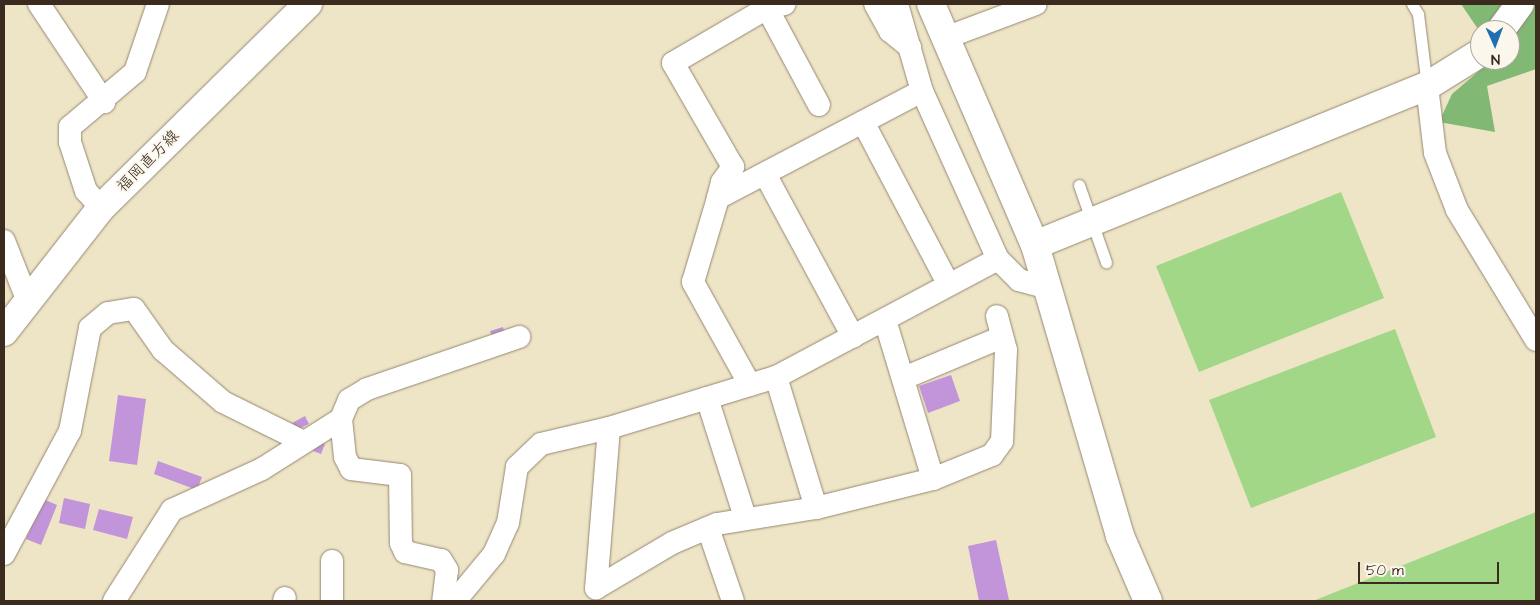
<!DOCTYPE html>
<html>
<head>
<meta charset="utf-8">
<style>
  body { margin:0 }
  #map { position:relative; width:1540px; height:605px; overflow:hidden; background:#eee4c6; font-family:"Architects Daughter","Klee One",sans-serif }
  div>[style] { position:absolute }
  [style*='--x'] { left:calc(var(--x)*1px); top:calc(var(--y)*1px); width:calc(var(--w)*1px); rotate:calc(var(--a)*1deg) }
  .green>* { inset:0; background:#a1d787 }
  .forest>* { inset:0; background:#80b874 }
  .building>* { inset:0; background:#c294d9 }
  .roads { filter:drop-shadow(0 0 1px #948772) drop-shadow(0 0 1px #948772) }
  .lane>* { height:11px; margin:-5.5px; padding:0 5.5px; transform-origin:5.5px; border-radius:5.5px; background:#fff }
  .street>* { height:22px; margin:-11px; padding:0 11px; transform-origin:11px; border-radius:11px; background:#fff }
  .secondary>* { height:28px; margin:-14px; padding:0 14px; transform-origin:14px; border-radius:14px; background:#fff }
  .primary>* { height:28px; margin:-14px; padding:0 14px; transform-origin:14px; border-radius:14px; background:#fff }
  span { translate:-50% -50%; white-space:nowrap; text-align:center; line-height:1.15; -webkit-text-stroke:4px #fbf7ec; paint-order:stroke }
  .street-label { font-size:16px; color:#3b2a1e }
  .frame { position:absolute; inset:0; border:5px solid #3b2a1e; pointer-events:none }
  .north { position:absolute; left:1470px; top:20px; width:50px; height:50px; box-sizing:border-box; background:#fbf7ec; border:1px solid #aea59a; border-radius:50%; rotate:178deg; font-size:14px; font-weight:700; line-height:20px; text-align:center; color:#3b2a1e }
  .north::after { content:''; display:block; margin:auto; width:18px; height:22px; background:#1f6fb2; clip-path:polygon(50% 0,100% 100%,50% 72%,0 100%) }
  .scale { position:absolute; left:1358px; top:562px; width:141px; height:22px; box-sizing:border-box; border:2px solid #3b2a1e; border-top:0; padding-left:6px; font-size:15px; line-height:18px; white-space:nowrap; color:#3b2a1e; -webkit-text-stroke:4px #fbf7ec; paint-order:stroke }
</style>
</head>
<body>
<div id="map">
  <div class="green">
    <i style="clip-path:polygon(1341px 192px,1384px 298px,1199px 372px,1156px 266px)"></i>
    <i style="clip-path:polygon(1395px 329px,1436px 437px,1251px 508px,1209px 400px)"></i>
    <i style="clip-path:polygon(1536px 512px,1536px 601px,1313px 601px)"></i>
  </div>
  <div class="forest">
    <i style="clip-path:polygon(1461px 4px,1536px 4px,1536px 69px,1487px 86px,1495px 132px,1439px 122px,1452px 94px,1492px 60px,1510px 60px,1510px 30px,1480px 32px)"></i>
  </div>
  <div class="building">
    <i style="clip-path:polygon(503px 327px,505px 335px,492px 338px,490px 331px)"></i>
    <i style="clip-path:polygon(951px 375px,960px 401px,928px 413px,919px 386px)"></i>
    <i style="clip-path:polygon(118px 395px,146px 399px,137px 465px,109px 461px)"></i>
    <i style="clip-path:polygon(305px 416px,309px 424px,296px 430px,292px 423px)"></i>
    <i style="clip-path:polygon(316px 441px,325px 444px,321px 454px,313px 451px)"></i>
    <i style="clip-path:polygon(158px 461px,202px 477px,197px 490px,154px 474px)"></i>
    <i style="clip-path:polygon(64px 498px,90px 504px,85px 529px,59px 523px)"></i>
    <i style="clip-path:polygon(43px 499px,57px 505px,41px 545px,26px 539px)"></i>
    <i style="clip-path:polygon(99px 509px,133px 517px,127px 539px,93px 530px)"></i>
    <i style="clip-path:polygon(996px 540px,1009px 600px,979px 601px,968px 546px)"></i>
  </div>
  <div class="roads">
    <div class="lane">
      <i style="--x:1412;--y:4;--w:12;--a:59"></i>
      <i style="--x:1418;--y:14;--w:73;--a:82.9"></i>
      <i style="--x:1079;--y:185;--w:82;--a:70.7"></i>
    </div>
    <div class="street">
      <i style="--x:39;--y:4;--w:118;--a:56.4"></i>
      <i style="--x:875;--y:4;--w:31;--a:61"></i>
      <i style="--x:890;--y:31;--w:26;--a:39"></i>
      <i style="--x:897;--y:4;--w:91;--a:74"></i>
      <i style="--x:922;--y:91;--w:184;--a:65.7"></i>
      <i style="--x:998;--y:259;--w:30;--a:45"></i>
      <i style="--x:1019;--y:280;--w:30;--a:15"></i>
      <i style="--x:767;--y:8;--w:110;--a:61.8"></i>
      <i style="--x:945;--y:38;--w:97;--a:-20.5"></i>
      <i style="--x:1427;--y:86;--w:67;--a:83.2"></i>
      <i style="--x:1435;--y:153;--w:61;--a:68.9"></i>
      <i style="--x:1457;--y:210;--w:152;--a:58.7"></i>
      <i style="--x:863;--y:122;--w:184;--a:62.2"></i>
      <i style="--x:765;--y:174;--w:185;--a:61.6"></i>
      <i style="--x:718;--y:198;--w:16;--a:-76"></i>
      <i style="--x:722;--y:182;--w:19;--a:-54"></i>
      <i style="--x:733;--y:167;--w:120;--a:-120"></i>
      <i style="--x:673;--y:63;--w:109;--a:-30.3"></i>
      <i style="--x:767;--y:8;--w:18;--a:-13"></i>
      <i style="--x:101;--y:208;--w:23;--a:-131"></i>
      <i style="--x:86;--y:191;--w:52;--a:-108.1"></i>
      <i style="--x:70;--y:142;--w:15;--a:-90"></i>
      <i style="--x:70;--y:127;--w:85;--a:-40.2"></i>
      <i style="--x:135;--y:72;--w:72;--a:-71.3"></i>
      <i style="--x:4;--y:241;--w:62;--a:68.4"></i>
      <i style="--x:885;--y:320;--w:166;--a:73.2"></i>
      <i style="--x:776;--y:377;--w:137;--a:73"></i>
      <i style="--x:904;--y:378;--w:106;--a:-22.7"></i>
      <i style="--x:750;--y:385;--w:118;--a:-119"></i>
      <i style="--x:693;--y:282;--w:88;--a:-73.4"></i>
      <i style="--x:718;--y:198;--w:230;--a:-27.7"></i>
      <i style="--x:707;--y:398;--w:125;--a:72.3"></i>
      <i style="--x:341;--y:419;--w:38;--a:84"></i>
      <i style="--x:345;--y:457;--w:13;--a:63"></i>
      <i style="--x:351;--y:469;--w:49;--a:7"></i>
      <i style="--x:400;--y:475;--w:68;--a:89.2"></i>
      <i style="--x:401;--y:543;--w:10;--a:66"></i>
      <i style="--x:405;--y:552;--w:37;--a:13"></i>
      <i style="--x:441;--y:560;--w:12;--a:59"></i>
      <i style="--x:447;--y:570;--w:31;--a:97"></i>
      <i style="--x:609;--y:428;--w:161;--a:94.6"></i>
      <i style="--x:596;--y:588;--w:88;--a:-30.6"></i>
      <i style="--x:672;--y:543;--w:49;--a:-22.9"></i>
      <i style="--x:717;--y:524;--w:100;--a:-9.2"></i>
      <i style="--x:816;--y:508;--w:121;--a:-13.9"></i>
      <i style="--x:933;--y:479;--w:64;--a:-22.1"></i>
      <i style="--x:992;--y:455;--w:17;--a:-54"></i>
      <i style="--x:1002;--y:441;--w:91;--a:-87.5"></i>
      <i style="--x:1006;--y:350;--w:35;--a:-105"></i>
      <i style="--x:708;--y:528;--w:77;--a:71.1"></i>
      <i style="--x:4;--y:554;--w:140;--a:-61.8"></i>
      <i style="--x:70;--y:431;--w:105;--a:-79"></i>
      <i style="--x:90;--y:328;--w:23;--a:-40"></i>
      <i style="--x:108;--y:313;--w:26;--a:-9"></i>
      <i style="--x:134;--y:309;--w:50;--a:54.7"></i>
      <i style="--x:163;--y:350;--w:79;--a:40.9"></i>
      <i style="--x:223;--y:402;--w:88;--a:26.3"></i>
      <i style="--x:332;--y:561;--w:40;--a:90"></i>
      <i style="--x:114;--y:601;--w:108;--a:-57.5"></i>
      <i style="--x:172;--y:510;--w:99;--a:-24.5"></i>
      <i style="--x:262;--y:469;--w:93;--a:-32.3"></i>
      <i style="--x:341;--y:419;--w:21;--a:-67"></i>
      <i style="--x:349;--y:400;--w:21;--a:-31"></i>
      <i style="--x:367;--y:389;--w:161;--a:-18.9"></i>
      <i style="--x:284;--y:601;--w:3;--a:-72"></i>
      <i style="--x:455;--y:601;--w:61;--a:-50.3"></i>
      <i style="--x:494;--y:554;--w:34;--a:-66"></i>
      <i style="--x:508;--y:523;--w:57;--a:-80.9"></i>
      <i style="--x:517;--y:467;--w:33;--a:-44"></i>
      <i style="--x:541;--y:444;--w:70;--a:-13.2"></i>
      <i style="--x:609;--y:428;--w:175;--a:-17"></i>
      <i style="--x:776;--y:377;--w:251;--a:-28"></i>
    </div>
    <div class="secondary">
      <i style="--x:931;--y:4;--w:262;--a:66.7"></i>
      <i style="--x:1035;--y:245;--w:303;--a:73.7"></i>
      <i style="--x:1120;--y:536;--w:71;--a:66.7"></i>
      <i style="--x:1501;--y:30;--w:32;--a:-54"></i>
      <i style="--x:1035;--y:245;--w:423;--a:-22.1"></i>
      <i style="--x:1427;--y:86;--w:62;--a:-31.9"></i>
    </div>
    <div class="primary">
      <i style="--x:4;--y:332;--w:157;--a:-52"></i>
      <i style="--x:101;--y:208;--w:291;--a:-44.6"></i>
    </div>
  </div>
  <div class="street-label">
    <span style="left:148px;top:161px;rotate:-45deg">福岡直方線</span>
  </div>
  <div class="frame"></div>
  <div class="north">N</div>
  <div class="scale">50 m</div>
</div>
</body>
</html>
